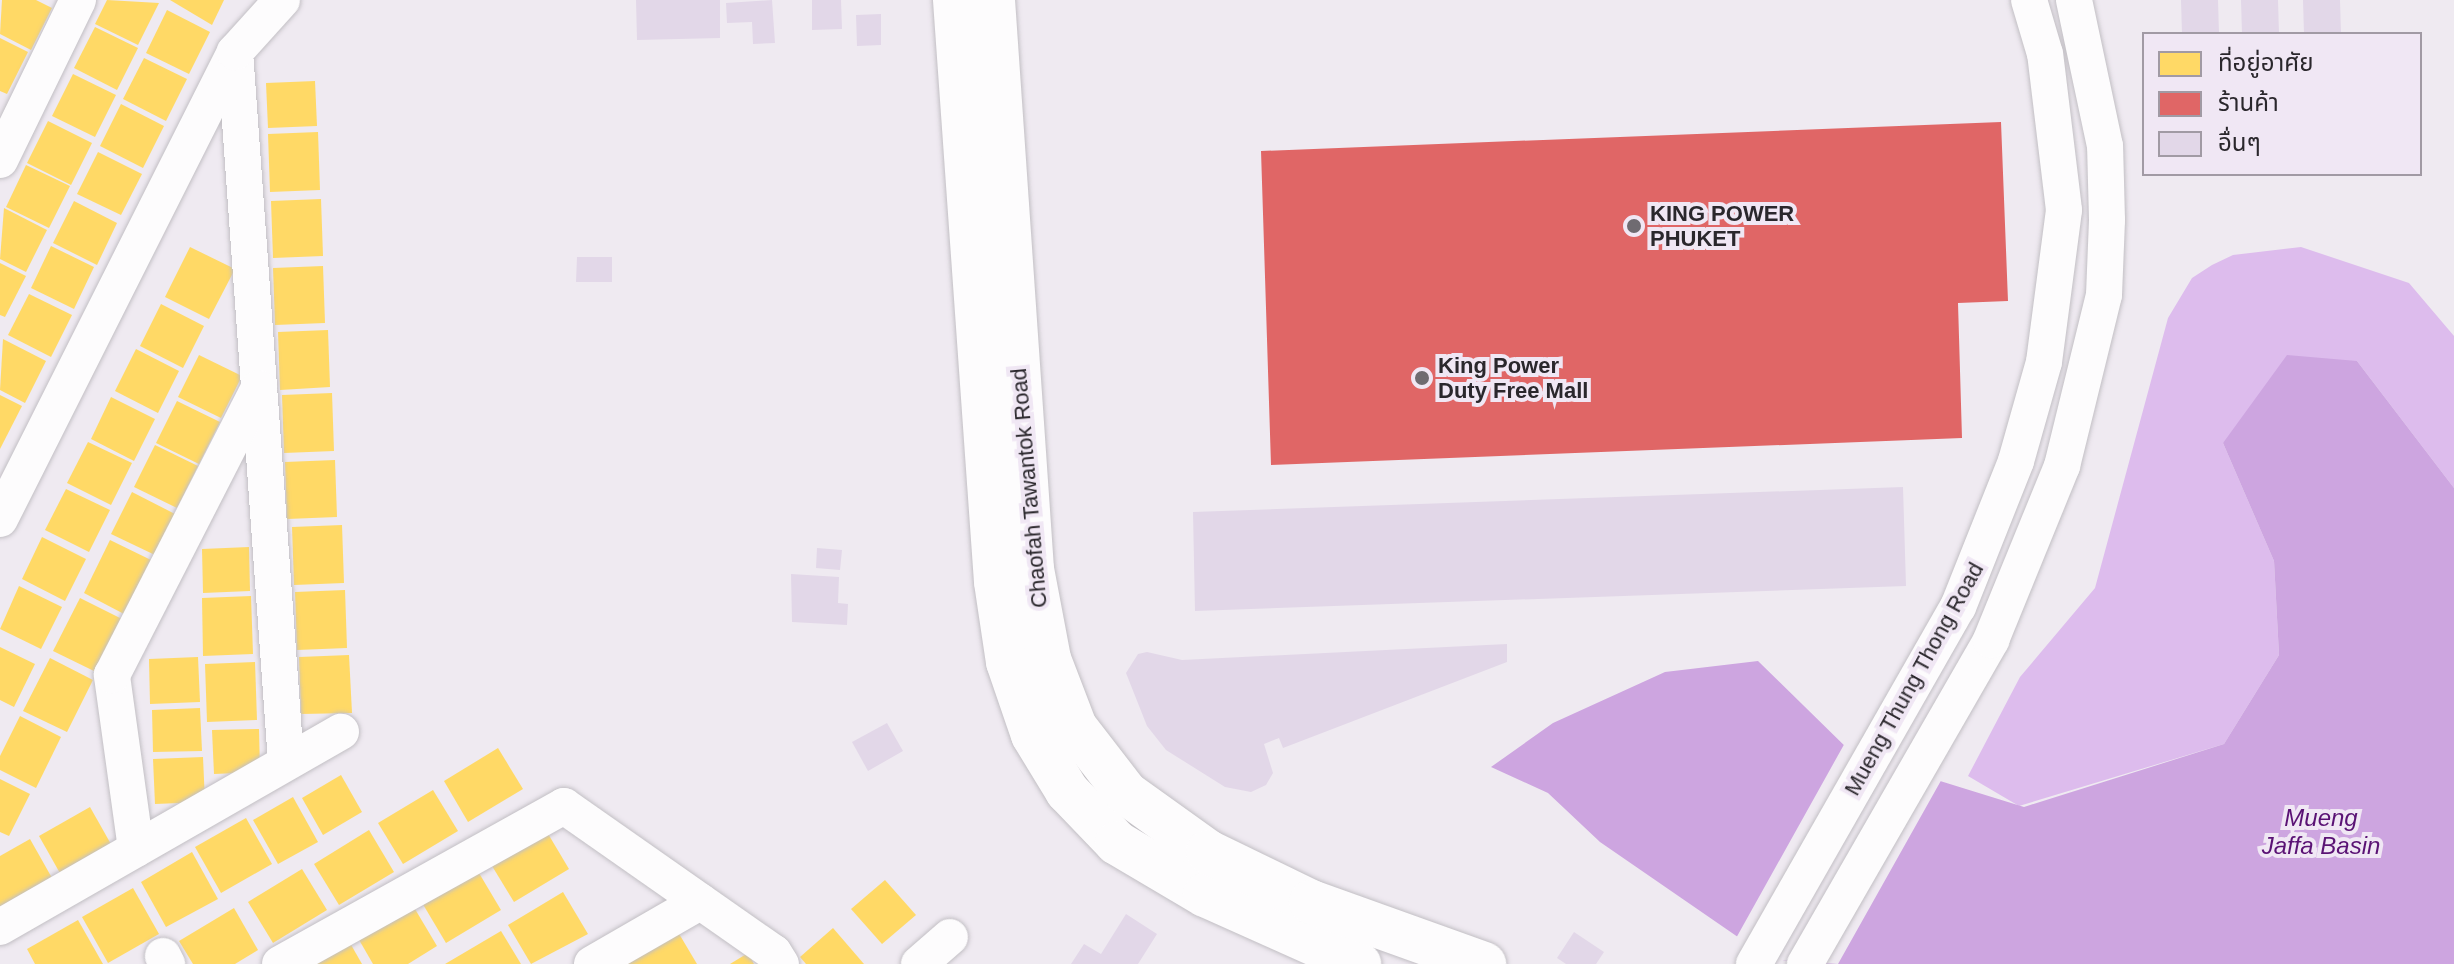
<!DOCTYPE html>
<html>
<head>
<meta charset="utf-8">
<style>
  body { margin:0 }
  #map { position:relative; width:2454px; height:964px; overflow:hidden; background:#efeaf1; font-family:Helvetica,"Noto Sans Thai",sans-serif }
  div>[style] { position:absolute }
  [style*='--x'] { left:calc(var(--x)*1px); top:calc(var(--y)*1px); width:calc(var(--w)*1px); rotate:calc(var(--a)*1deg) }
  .forest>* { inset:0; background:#ddbced }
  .water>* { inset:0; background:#cda5e0 }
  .pier>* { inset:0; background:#efeaf1 }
  .homes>* { inset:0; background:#ffd966 }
  .shops>* { inset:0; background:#e06666 }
  .building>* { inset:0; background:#e2d7e8 }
  .roads { filter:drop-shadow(0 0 2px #c2bfc4) drop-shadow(0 0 2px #c2bfc4) }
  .minor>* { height:36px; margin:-18px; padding:0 18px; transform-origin:18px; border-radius:18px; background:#fdfcfd }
  .major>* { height:44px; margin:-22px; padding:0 22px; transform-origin:22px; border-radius:22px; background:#fdfcfd }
  .dots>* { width:22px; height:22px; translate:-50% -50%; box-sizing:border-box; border:4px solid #f0e7f4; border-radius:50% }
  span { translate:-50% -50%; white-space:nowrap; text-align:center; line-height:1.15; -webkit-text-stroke:8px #f0e7f4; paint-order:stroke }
  .poi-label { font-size:22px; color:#2a272c; font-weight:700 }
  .left { translate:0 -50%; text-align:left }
  .street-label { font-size:22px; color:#2a272c }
  .water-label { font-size:24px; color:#5a1274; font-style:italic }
  .legend { position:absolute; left:2142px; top:32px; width:280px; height:144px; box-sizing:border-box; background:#f0e7f4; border:2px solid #a19aa4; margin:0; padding:10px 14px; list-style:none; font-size:24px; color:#2a272c }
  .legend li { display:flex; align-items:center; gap:16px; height:40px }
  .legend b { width:40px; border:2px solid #a19aa4 }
</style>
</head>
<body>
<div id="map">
  <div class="forest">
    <i style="clip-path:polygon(2301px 247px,2409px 283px,2454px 336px,2454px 488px,2357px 361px,2223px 443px,2274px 561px,2279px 655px,2224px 744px,2019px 806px,1968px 776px,2020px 677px,2095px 588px,2168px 318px,2192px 278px,2212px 265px,2233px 255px)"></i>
  </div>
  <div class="water">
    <i style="clip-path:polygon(2287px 355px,2357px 361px,2454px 488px,2454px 964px,1797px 964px,1764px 955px,1600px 842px,1548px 793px,1491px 767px,1553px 723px,1665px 672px,1758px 661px,1853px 754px,2024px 807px,2224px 744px,2279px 655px,2274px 561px,2223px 443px)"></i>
  </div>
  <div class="pier">
    <i style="clip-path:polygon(1846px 741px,1855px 750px,1943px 777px,1838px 964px,1762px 959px,1735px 940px)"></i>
  </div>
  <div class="homes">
    <i style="clip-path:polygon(2px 0,36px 0,52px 8px,31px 50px,0 34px)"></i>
    <i style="clip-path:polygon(107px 0,159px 3px,138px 45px,95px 24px)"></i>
    <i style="clip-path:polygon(170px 0,224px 0,212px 25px)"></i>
    <i style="clip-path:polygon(167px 10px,210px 32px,189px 74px,146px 53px)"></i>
    <i style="clip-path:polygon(95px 27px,138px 48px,117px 90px,74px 68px)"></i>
    <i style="clip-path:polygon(0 38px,28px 52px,7px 94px,0 91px)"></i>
    <i style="clip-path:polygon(144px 58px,187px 79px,166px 121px,123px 99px)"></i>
    <i style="clip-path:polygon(73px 74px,116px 95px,95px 137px,52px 116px)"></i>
    <i style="clip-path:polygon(315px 81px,317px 126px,268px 128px,266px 83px)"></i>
    <i style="clip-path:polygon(121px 104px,164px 126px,143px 168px,100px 146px)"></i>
    <i style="clip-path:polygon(48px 121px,92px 143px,71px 185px,27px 163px)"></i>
    <i style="clip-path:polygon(318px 132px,320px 190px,270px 192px,268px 134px)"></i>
    <i style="clip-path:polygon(98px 152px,142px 174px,121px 215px,77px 194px)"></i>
    <i style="clip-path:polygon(26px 165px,70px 186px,49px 228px,6px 207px)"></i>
    <i style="clip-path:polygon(321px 199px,323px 256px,273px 258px,271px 201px)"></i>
    <i style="clip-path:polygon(74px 201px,117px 223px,97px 265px,53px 243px)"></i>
    <i style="clip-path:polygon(4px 208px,47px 230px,26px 272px,0 259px)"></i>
    <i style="clip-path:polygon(51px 246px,94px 267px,74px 309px,31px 288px)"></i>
    <i style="clip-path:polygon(190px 247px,235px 269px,209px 319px,165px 297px)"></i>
    <i style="clip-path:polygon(0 263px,26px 276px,5px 317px,0 315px)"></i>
    <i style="clip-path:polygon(323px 266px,325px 323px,275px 325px,273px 268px)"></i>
    <i style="clip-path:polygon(29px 294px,72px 315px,51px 357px,8px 335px)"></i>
    <i style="clip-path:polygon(161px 304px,204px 326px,183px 368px,140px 346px)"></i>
    <i style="clip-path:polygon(328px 330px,330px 387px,280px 390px,278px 332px)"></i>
    <i style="clip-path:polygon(3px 339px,46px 361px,25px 403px,0 390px)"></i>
    <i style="clip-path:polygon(136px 349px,179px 371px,158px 413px,115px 391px)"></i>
    <i style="clip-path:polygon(199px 355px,242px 376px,221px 418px,178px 397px)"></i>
    <i style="clip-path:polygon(332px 393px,334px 451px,284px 453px,282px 395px)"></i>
    <i style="clip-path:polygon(0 395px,22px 406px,0 449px)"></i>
    <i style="clip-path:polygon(111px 397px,155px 419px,134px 461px,91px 439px)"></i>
    <i style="clip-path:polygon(177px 401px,220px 422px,199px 464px,156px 443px)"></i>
    <i style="clip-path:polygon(88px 442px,132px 463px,111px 505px,67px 483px)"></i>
    <i style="clip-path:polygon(155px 445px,198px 466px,177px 508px,134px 487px)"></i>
    <i style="clip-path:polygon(335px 460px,337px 517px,287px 519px,285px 462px)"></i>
    <i style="clip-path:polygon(66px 489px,110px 510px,89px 552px,45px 530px)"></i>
    <i style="clip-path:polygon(132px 492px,175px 514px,155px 555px,111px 534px)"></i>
    <i style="clip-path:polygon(342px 525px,344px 583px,294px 585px,292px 527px)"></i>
    <i style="clip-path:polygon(42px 537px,86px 559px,65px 601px,22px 579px)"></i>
    <i style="clip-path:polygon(110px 540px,151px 560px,124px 614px,84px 593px)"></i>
    <i style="clip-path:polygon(249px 547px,250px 591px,203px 593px,202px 549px)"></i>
    <i style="clip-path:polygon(19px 586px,62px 607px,41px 649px,0 629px)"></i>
    <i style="clip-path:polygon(345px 590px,347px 648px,297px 650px,295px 592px)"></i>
    <i style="clip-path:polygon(251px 596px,253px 654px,203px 656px,202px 598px)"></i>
    <i style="clip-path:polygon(80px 598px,122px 619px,96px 672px,53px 651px)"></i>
    <i style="clip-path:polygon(0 647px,35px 664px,14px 707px,0 700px)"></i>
    <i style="clip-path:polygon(349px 655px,352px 713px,301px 714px,299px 657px)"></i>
    <i style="clip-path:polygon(198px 657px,200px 702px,150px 704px,149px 659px)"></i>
    <i style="clip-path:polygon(50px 658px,93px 680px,67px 732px,23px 711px)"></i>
    <i style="clip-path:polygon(255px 662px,257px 720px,207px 722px,205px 664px)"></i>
    <i style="clip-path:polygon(200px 708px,202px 751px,153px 752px,152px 710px)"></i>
    <i style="clip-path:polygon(20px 716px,61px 737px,36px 788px,0 770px,0 756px)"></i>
    <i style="clip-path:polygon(259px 729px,260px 772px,214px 774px,212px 730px)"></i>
    <i style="clip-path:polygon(498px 748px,523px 789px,468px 822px,444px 781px)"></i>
    <i style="clip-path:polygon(203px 757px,205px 802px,155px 804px,153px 759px)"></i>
    <i style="clip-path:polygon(341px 775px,362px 812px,323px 835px,302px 798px)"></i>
    <i style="clip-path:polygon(0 779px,30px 794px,9px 836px,0 832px)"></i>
    <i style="clip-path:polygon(433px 790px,458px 831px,403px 864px,378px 823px)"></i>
    <i style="clip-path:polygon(293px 797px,318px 842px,278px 864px,253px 820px)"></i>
    <i style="clip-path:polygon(90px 807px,116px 853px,65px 882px,39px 836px)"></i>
    <i style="clip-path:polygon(246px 818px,272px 864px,221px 893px,195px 847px)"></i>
    <i style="clip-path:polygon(544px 827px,569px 869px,514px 902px,489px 861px)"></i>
    <i style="clip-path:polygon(369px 830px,394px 872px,339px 905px,314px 864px)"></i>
    <i style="clip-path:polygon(30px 839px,56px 885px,5px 914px,0 906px,0 856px)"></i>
    <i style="clip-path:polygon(192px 852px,218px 899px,166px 927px,141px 882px)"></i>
    <i style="clip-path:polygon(476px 868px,501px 910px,446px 943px,421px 901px)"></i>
    <i style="clip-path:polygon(302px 869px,327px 910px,273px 943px,248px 902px)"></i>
    <i style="clip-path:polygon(885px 880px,916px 915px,882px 944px,851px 909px)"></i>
    <i style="clip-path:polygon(133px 888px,159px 934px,108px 963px,82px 917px)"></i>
    <i style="clip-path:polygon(563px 892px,588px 934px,531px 964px,508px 925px)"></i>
    <i style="clip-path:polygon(412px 904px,437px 946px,408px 964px,373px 964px,358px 938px)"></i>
    <i style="clip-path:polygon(234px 908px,258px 950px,235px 964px,193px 964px,179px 941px)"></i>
    <i style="clip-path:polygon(78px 920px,103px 964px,35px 964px,27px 949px)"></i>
    <i style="clip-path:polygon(675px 927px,697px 964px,622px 964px)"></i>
    <i style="clip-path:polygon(833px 928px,864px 964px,806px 964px,800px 957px)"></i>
    <i style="clip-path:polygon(501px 931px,521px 964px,445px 964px)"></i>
    <i style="clip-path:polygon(350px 943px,362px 964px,315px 964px)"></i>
    <i style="clip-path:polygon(748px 953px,754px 964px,730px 964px)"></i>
  </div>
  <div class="shops">
    <i style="clip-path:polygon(2001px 122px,2008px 301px,1958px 303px,1962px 438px,1271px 465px,1261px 151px)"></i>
  </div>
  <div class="building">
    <i style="clip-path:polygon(636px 0,720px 0,720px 38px,637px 40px)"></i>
    <i style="clip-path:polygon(772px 0,775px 43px,753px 44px,752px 22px,727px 23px,726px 3px)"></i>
    <i style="clip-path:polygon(812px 0,841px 0,842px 29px,812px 30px)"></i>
    <i style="clip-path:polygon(2181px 0,2218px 0,2219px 34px,2182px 34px)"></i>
    <i style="clip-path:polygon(2241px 0,2278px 0,2279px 34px,2242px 34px)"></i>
    <i style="clip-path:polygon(2303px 0,2340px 0,2341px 34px,2304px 34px)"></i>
    <i style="clip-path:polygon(881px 14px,881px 45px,857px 46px,856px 15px)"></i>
    <i style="clip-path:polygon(577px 257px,612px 257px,612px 282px,576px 282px)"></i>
    <i style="clip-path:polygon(1903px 487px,1906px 586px,1195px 611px,1193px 512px)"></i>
    <i style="clip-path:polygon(817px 548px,842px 550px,840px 570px,816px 568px)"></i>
    <i style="clip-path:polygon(791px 574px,839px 577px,838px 603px,848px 604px,847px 625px,792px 622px)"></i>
    <i style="clip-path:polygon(1507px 644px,1507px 662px,1283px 748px,1279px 738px,1264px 744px,1273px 773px,1266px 785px,1251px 792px,1225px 787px,1166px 750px,1147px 726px,1126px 673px,1138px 654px,1147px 652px,1182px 660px)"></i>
    <i style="clip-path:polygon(887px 723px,903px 751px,868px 771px,852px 742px)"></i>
    <i style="clip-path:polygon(1126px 914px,1157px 934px,1138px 964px,1071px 964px,1084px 944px,1101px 954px)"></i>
    <i style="clip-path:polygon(1574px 932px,1604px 952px,1596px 964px,1566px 964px,1557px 958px)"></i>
  </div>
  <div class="roads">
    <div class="minor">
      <i style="--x:235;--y:52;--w:711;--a:85.89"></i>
      <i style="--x:0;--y:160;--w:178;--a:-64"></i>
      <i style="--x:0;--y:519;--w:523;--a:-63.29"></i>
      <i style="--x:235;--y:52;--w:70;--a:-47.9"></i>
      <i style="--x:136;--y:849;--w:176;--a:-97.9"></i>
      <i style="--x:112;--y:675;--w:322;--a:-62.9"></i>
      <i style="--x:0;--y:927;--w:393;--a:-29.8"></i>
      <i style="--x:163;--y:956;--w:9;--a:63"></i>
      <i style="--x:280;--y:964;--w:325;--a:-29.1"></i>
      <i style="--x:564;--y:806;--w:256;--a:35"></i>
      <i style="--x:774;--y:953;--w:13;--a:58"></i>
      <i style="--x:592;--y:964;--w:125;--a:-29.9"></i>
      <i style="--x:919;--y:964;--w:41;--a:-41.1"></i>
      <i style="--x:1754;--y:964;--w:411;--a:-60.3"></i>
      <i style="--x:1958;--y:607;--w:157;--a:-68.3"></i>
      <i style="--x:2016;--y:461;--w:103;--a:-74.2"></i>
      <i style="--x:2044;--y:362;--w:153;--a:-82.5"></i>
      <i style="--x:2064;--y:210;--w:157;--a:-96.9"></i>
      <i style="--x:2045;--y:54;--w:56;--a:-106.5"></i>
      <i style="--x:1805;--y:964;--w:374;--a:-60.1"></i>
      <i style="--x:1991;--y:640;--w:188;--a:-67.8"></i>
      <i style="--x:2062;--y:466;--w:176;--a:-76.2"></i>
      <i style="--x:2104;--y:295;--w:75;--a:-87.7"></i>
      <i style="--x:2107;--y:220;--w:74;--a:-91.5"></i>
      <i style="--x:2105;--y:146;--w:149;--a:-102"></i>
    </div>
    <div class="major">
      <i style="--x:955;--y:0;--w:583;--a:85.97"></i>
      <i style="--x:996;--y:582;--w:81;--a:81.5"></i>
      <i style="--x:1008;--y:662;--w:77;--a:71.1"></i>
      <i style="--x:1033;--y:735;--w:66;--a:58.7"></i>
      <i style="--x:1067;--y:791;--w:72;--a:46.1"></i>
      <i style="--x:1117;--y:843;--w:102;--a:30.6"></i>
      <i style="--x:1205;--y:895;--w:169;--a:24.1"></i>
      <i style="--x:993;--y:0;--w:570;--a:86.08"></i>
      <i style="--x:1032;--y:569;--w:92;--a:79.3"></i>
      <i style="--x:1049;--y:659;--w:73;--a:69.1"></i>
      <i style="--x:1075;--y:727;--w:83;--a:52.3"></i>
      <i style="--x:1126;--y:793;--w:101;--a:35.7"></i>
      <i style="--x:1208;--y:852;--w:114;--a:25.9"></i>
      <i style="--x:1311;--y:902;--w:184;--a:19.7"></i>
    </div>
  </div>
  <div class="dots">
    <i style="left:1634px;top:226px;background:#6f6b71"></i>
    <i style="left:1422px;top:378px;background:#6f6b71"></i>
  </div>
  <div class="poi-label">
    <span class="left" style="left:1650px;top:226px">KING POWER<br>PHUKET</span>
    <span class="left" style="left:1438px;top:378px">King Power<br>Duty Free Mall</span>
  </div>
  <div class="street-label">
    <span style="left:1029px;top:488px;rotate:-95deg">Chaofah Tawantok Road</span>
    <span style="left:1914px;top:679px;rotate:-61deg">Mueng Thung Thong Road</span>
  </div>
  <div class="water-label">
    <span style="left:2321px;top:832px">Mueng<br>Jaffa Basin</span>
  </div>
  <ul class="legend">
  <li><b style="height:22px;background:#ffd966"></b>ที่อยู่อาศัย</li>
  <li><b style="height:22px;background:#e06666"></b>ร้านค้า</li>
  <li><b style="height:22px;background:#e2d7e8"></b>อื่นๆ</li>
  </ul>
</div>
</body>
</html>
